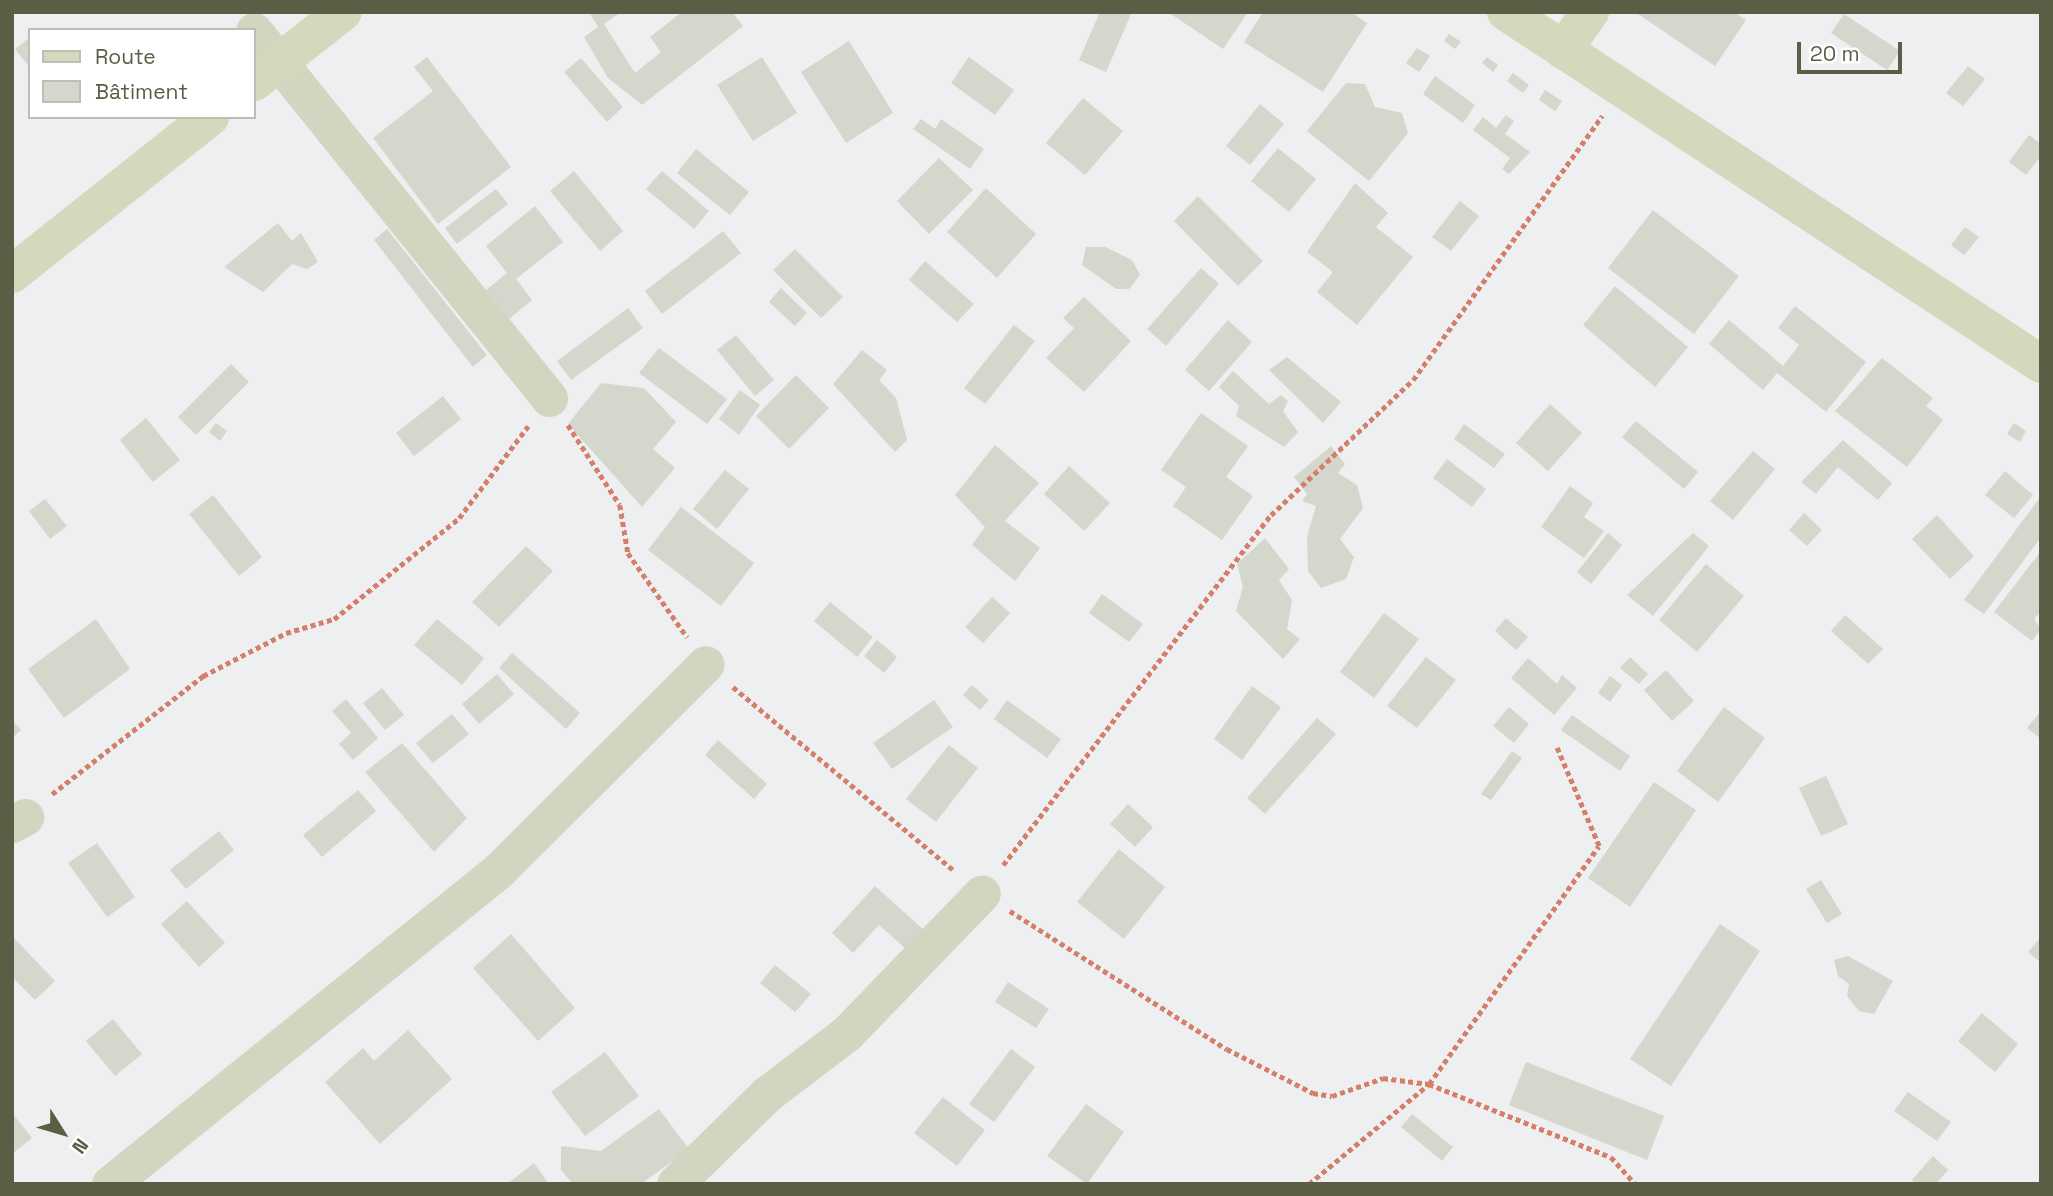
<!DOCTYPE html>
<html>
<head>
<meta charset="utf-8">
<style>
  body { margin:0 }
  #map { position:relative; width:2053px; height:1196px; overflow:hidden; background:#eeeff1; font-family:"Space Grotesk",sans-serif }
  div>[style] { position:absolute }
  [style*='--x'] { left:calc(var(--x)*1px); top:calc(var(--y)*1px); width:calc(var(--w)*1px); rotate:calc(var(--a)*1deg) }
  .building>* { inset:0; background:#d3d7cc }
  .path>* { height:4.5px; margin-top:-2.25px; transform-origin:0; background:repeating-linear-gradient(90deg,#d57f6b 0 5px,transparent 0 8.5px) }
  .street>* { height:37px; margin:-18.5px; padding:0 18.5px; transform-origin:18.5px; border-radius:18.5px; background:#d2d5c0 }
  .secondary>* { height:38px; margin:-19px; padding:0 19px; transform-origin:19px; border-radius:19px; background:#d4d9be }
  span { translate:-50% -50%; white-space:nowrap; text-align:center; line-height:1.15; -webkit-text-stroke:6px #fff; paint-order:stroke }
  .frame { position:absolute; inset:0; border:14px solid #5a5e44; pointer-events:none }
  .legend { position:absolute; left:28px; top:28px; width:228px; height:91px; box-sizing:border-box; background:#fff; border:2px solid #bdbfb4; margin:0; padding:9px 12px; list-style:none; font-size:21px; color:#5a5e44 }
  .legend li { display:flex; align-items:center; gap:14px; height:35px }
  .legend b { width:35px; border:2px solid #bdbfb4 }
  .north { position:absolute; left:28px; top:1098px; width:70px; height:70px; -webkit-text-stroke:5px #fff; paint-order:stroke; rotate:127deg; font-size:19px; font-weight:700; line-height:28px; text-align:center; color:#5a5e44 }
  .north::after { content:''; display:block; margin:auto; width:24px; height:32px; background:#5a5e44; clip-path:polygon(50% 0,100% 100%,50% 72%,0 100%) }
  .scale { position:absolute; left:1797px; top:42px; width:105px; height:32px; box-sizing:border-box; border:4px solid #5a5e44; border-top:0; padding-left:9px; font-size:21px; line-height:24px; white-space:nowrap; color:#5a5e44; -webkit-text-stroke:5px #fff; paint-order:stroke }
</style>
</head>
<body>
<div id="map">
  <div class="building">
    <i style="clip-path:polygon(589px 12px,621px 12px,604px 24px,635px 73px,661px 52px,650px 37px,682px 12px,732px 12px,743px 26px,642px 105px,608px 78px,584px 37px,598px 27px)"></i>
    <i style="clip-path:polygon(1100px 12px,1132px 12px,1106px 72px,1079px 60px)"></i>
    <i style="clip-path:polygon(1168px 12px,1248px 12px,1223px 49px)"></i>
    <i style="clip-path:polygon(1263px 12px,1351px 12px,1367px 23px,1323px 92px,1244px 42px)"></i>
    <i style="clip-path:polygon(1635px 12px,1734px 12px,1746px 20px,1715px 66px)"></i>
    <i style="clip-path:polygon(1844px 14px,1900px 51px,1887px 70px,1831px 33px)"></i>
    <i style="clip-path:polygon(1449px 34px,1461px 42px,1455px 49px,1444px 41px)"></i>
    <i style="clip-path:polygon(30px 37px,30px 68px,15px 49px)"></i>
    <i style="clip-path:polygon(849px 41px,893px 113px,846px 143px,801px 72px)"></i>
    <i style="clip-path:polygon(1417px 48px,1430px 56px,1419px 72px,1406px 63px)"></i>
    <i style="clip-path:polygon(427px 57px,511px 167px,438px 224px,373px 138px,433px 91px,414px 67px)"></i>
    <i style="clip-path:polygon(762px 57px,797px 113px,753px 141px,717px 85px)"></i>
    <i style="clip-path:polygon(969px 57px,1014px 90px,995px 115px,951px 83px)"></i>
    <i style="clip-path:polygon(1487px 57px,1498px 65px,1493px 72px,1482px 63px)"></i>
    <i style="clip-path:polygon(581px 58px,623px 107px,607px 122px,564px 72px)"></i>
    <i style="clip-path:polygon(1968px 66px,1985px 79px,1963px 106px,1946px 93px)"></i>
    <i style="clip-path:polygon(1513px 73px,1529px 85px,1523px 93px,1507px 81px)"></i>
    <i style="clip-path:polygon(1435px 76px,1475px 105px,1463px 123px,1423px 94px)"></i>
    <i style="clip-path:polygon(1346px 83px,1365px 84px,1375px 107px,1402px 113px,1408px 133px,1369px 181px,1307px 131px)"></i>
    <i style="clip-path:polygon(1545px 90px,1562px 101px,1555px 111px,1539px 100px)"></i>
    <i style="clip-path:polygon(1083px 98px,1123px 131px,1085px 175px,1046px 143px)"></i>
    <i style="clip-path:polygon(1260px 104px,1284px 124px,1250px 165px,1226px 146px)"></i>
    <i style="clip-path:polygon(1506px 115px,1514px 121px,1505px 134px,1530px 152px,1509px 174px,1502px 169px,1510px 158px,1473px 130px,1483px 117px,1496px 128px)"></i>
    <i style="clip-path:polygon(921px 119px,935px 129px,941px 119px,984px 149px,970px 169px,913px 129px)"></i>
    <i style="clip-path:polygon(2029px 135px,2041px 144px,2041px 156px,2026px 175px,2009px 162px)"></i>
    <i style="clip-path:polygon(1278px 148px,1316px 179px,1289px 212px,1251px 181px)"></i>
    <i style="clip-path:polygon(696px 149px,749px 192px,730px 215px,677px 173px)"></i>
    <i style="clip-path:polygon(939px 158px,973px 190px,929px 234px,897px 201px)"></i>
    <i style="clip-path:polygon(574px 171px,623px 231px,600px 251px,550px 191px)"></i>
    <i style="clip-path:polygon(662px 171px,709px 211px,694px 229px,646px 189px)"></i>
    <i style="clip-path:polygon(1355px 183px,1388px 213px,1376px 227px,1413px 257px,1357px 325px,1317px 292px,1333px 272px,1307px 252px)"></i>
    <i style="clip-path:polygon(986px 188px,1036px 234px,997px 278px,947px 232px)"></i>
    <i style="clip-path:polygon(496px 189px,508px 204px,457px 244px,445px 228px)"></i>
    <i style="clip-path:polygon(1198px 196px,1263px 261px,1238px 286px,1174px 221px)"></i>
    <i style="clip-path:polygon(1460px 201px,1479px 216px,1451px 251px,1432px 237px)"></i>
    <i style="clip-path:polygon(535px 206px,563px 242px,516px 279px,532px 300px,509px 319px,486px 290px,507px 273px,486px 246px)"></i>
    <i style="clip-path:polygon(1653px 210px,1739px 276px,1694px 334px,1608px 268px)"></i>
    <i style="clip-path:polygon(278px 223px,292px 241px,301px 233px,318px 262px,307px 269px,292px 264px,263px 292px,224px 267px)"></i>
    <i style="clip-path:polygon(1965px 227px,1979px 237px,1964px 255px,1951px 245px)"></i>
    <i style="clip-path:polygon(387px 229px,487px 355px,473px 367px,374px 240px)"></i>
    <i style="clip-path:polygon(723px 231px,741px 253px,662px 314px,645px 291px)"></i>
    <i style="clip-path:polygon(1086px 247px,1105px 247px,1132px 260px,1140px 275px,1129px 289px,1116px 289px,1082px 265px)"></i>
    <i style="clip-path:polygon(795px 249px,843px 297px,821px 318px,773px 270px)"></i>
    <i style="clip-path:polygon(925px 261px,974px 304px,957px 322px,909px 280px)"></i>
    <i style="clip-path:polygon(1201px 268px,1219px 284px,1166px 346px,1147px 329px)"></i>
    <i style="clip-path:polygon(1615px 286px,1688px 347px,1655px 387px,1583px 325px)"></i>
    <i style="clip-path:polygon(781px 288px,807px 313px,795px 326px,769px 302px)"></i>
    <i style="clip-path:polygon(1084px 297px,1131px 341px,1084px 392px,1046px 358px,1074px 328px,1063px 318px)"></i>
    <i style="clip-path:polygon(1795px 306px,1866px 362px,1826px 412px,1777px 373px,1763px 390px,1709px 344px,1729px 320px,1783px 366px,1799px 345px,1778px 328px)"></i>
    <i style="clip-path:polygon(628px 308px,643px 328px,571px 380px,557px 361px)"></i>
    <i style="clip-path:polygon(1228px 320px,1252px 342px,1209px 391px,1185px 370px)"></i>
    <i style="clip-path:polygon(1014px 325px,1035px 341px,985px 404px,964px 388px)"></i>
    <i style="clip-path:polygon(736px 335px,774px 380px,755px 396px,717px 350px)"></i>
    <i style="clip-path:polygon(659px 348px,727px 399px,707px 424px,639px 373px)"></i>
    <i style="clip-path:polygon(862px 350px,887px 370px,879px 380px,896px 398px,907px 440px,895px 452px,833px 384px)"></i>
    <i style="clip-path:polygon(1287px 357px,1341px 402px,1323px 423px,1269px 370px)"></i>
    <i style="clip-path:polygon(1882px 358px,1933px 398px,1926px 406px,1943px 420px,1907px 467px,1835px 411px)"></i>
    <i style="clip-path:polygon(231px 364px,249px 382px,196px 435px,178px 417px)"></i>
    <i style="clip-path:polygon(1233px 371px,1269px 404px,1281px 395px,1288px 401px,1283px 411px,1298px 432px,1284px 447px,1236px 416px,1239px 406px,1219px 387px)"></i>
    <i style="clip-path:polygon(796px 375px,829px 408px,789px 449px,756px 416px)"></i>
    <i style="clip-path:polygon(601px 383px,644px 388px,676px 422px,653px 449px,675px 468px,642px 507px,568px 424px)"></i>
    <i style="clip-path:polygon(740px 390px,760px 405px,739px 435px,719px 419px)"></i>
    <i style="clip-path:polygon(443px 396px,461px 419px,414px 456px,396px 433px)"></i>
    <i style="clip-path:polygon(1550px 404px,1582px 433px,1548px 471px,1516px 443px)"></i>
    <i style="clip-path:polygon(1201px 413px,1248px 446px,1226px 477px,1253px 496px,1222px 540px,1173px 506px,1186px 487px,1161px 470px)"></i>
    <i style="clip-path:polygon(146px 418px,180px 460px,153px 482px,120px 440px)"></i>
    <i style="clip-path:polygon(1636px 421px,1698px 472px,1684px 489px,1622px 437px)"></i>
    <i style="clip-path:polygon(216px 423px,227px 431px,220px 441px,209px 432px)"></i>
    <i style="clip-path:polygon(2014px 423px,2026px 431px,2020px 442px,2007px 434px)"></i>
    <i style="clip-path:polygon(1464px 424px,1505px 454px,1494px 468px,1454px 439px)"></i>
    <i style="clip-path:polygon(1843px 440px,1892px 483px,1878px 500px,1838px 467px,1816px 494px,1801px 482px)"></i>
    <i style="clip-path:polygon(995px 445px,1039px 483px,1005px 521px,1040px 548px,1015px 581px,972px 545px,985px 527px,955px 495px)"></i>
    <i style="clip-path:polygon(1331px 446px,1345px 464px,1338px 473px,1357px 485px,1363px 508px,1340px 539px,1354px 557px,1346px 579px,1321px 588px,1308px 571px,1307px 537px,1316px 506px,1302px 501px,1307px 494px,1294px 477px)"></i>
    <i style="clip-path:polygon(1753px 451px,1775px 469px,1733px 520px,1710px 501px)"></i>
    <i style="clip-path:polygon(1447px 459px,1486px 489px,1472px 507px,1433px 478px)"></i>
    <i style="clip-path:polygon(1069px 466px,1110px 503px,1084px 531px,1044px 494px)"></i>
    <i style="clip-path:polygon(725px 470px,749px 489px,717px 529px,693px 509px)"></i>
    <i style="clip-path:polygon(2005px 471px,2033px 495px,2014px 518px,1985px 495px)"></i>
    <i style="clip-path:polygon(1570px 486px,1593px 503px,1584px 517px,1604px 531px,1584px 558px,1541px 527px)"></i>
    <i style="clip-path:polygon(213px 495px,262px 557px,239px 576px,189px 514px)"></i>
    <i style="clip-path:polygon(2041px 496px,2041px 537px,1984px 614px,1964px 600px)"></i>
    <i style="clip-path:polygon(45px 499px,67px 526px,50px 539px,29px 511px)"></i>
    <i style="clip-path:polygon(681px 507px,754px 563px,721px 606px,648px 550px)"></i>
    <i style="clip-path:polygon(1804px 513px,1822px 530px,1807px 546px,1789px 530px)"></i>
    <i style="clip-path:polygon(1937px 515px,1974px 556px,1950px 579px,1912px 539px)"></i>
    <i style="clip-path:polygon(1608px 533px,1622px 545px,1591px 584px,1577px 572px)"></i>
    <i style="clip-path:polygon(1693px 533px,1709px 546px,1653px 616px,1627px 595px)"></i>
    <i style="clip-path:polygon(1265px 538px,1289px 569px,1279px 580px,1292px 600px,1287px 629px,1300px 639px,1283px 659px,1236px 611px,1243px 587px,1237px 564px)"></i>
    <i style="clip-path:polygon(526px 546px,553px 571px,499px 627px,472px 602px)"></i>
    <i style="clip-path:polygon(2041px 551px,2041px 611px,2034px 619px,2041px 629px,2032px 641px,1994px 612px)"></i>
    <i style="clip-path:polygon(1706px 564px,1744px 596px,1697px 652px,1659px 620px)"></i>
    <i style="clip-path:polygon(1102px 594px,1143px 624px,1129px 642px,1089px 613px)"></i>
    <i style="clip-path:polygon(992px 597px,1010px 613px,983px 643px,965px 627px)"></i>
    <i style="clip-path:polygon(830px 602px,873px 637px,857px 657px,814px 621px)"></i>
    <i style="clip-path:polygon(1384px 613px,1419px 639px,1374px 698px,1340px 672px)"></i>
    <i style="clip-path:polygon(1845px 615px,1883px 649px,1868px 664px,1831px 631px)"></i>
    <i style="clip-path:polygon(1506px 618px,1528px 637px,1516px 650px,1495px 631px)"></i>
    <i style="clip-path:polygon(96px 619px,130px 669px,64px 718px,28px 669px)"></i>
    <i style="clip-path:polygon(437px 619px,484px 658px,462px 685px,414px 645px)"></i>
    <i style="clip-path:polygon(877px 640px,897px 657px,884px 673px,864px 656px)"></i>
    <i style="clip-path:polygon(512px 653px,580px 713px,566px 729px,499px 668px)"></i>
    <i style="clip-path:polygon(1426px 657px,1456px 680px,1417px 728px,1387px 706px)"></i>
    <i style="clip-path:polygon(1630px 657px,1648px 674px,1639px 684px,1620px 668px)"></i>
    <i style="clip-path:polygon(1528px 658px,1557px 684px,1562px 675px,1577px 688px,1554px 715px,1511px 678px)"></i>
    <i style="clip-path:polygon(1666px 670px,1694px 701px,1672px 721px,1644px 690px)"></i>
    <i style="clip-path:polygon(497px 674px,514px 694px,479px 724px,462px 704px)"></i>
    <i style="clip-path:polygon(1610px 676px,1622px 685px,1610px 702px,1598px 693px)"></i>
    <i style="clip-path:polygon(972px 685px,989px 700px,980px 710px,963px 695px)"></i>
    <i style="clip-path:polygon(1252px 686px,1281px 707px,1242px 760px,1214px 739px)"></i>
    <i style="clip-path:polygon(382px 688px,404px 715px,385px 730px,363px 703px)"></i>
    <i style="clip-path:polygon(346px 699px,378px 738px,353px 760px,339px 744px,351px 733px,332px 711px)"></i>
    <i style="clip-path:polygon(934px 700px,953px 727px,892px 769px,873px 743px)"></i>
    <i style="clip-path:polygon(1007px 700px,1061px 739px,1047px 758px,994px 719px)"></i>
    <i style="clip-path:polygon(1509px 707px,1529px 724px,1514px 743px,1493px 726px)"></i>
    <i style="clip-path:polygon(1724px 707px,1765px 738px,1718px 802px,1677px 771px)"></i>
    <i style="clip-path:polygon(2041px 711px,2041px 739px,2027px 728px)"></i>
    <i style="clip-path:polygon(452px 714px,469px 734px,433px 763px,416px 743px)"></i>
    <i style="clip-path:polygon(1572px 715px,1630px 756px,1620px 771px,1561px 730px)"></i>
    <i style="clip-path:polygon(1317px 718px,1336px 734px,1265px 814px,1247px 798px)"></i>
    <i style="clip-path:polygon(12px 720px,21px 730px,12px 738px)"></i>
    <i style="clip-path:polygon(718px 740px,767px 784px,754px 799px,705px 755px)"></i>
    <i style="clip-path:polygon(402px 743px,467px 818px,434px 852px,365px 772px)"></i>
    <i style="clip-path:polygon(949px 745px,978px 768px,936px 822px,906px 799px)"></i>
    <i style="clip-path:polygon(1512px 751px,1522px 758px,1491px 800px,1481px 794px)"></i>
    <i style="clip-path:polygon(1826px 776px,1848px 824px,1821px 836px,1799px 788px)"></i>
    <i style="clip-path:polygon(1654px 782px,1696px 810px,1630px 907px,1588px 878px)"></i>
    <i style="clip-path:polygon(358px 790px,376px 811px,322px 857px,303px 835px)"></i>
    <i style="clip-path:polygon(1128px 804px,1153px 827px,1135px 847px,1110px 824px)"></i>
    <i style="clip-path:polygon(219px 831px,234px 850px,186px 889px,170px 870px)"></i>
    <i style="clip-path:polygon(97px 843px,135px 897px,107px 917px,68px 863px)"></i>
    <i style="clip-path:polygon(1119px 849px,1165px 887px,1124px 939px,1077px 902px)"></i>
    <i style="clip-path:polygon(1821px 880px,1842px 914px,1827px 923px,1806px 889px)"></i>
    <i style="clip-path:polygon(875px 886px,925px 931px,907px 950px,879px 925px,853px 953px,832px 933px)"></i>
    <i style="clip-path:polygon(187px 901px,225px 943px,199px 967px,161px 924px)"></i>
    <i style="clip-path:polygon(1720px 924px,1760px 951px,1671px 1086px,1630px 1059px)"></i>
    <i style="clip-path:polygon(511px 934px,575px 1008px,538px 1041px,473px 968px)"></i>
    <i style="clip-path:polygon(12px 936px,55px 981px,35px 1000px,12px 977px)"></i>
    <i style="clip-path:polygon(2041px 937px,2041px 963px,2028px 952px)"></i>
    <i style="clip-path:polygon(1848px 956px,1893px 981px,1874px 1014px,1859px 1011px,1847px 996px,1849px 984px,1838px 976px,1834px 960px)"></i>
    <i style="clip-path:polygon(775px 965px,811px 994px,795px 1012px,760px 983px)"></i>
    <i style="clip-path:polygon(1008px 982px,1049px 1009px,1036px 1028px,995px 1002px)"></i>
    <i style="clip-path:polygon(1982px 1013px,2018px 1044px,1995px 1072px,1958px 1041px)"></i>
    <i style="clip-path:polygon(113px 1019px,142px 1054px,115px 1076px,86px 1041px)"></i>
    <i style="clip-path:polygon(408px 1030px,452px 1079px,380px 1144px,325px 1082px,363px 1048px,374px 1061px)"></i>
    <i style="clip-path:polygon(1011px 1049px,1035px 1067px,994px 1122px,969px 1104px)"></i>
    <i style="clip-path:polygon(605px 1052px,639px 1096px,585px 1136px,551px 1092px)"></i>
    <i style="clip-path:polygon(1526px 1062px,1664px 1116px,1647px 1160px,1509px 1105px)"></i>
    <i style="clip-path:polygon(1908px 1092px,1951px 1122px,1937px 1141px,1894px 1111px)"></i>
    <i style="clip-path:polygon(943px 1097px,985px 1130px,957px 1166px,914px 1133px)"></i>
    <i style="clip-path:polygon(1086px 1104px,1124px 1132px,1087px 1184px,1047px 1156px)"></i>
    <i style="clip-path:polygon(659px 1109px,689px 1149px,641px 1184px,573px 1184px,561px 1170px,561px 1146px,601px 1151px)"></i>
    <i style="clip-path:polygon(12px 1113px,32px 1138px,12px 1154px)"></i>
    <i style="clip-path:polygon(1412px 1114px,1453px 1147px,1442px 1161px,1401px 1127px)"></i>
    <i style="clip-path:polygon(1933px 1156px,1948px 1170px,1936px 1184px,1916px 1184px,1912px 1180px)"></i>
    <i style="clip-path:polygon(534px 1163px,549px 1184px,507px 1184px)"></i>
  </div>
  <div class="path">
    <i style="--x:568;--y:425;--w:95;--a:57"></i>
    <i style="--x:620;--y:505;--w:49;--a:80.5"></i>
    <i style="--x:628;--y:553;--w:103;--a:54.9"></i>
    <i style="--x:733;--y:687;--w:288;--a:39.7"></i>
    <i style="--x:52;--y:794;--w:192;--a:-38"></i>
    <i style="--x:203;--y:676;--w:93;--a:-27.4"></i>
    <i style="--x:286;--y:633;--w:50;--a:-16.3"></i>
    <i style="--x:334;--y:619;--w:161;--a:-38.9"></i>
    <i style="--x:459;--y:518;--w:115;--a:-53.1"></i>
    <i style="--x:1003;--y:865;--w:441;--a:-52.6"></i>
    <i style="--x:1271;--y:515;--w:196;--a:-43.6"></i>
    <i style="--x:1413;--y:380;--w:325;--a:-54.4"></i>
    <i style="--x:1010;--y:911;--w:257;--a:32.5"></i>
    <i style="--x:1227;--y:1049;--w:97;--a:27.1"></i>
    <i style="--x:1313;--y:1093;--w:19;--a:9"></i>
    <i style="--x:1332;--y:1096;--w:54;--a:-19.4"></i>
    <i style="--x:1383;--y:1078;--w:46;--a:7.4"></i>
    <i style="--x:1429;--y:1084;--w:196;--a:21.9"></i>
    <i style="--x:1611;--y:1157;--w:36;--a:48"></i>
    <i style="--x:1309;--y:1184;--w:156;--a:-39.8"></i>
    <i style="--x:1429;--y:1084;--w:292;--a:-54.5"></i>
    <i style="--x:1599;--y:846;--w:107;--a:-113.2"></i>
  </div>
  <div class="street">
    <i style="--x:254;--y:31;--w:471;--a:51.2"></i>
    <i style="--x:12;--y:824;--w:15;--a:-28"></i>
    <i style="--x:110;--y:1184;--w:499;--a:-38.9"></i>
    <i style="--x:498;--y:871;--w:293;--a:-44.9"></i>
    <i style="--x:675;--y:1184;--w:129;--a:-44.4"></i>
    <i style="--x:767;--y:1094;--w:101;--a:-37.3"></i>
    <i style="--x:847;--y:1033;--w:194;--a:-46"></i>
  </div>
  <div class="secondary">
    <i style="--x:1506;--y:12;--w:640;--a:33.34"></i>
    <i style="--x:1563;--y:50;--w:47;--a:-54.6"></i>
    <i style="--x:254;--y:82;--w:113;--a:-38.2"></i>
    <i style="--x:12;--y:274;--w:253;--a:-38.4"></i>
  </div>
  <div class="frame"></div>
  <ul class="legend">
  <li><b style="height:9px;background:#d4d9be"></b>Route</li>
  <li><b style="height:19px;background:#d3d7cc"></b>Bâtiment</li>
  </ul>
  <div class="north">N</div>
  <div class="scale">20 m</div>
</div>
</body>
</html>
